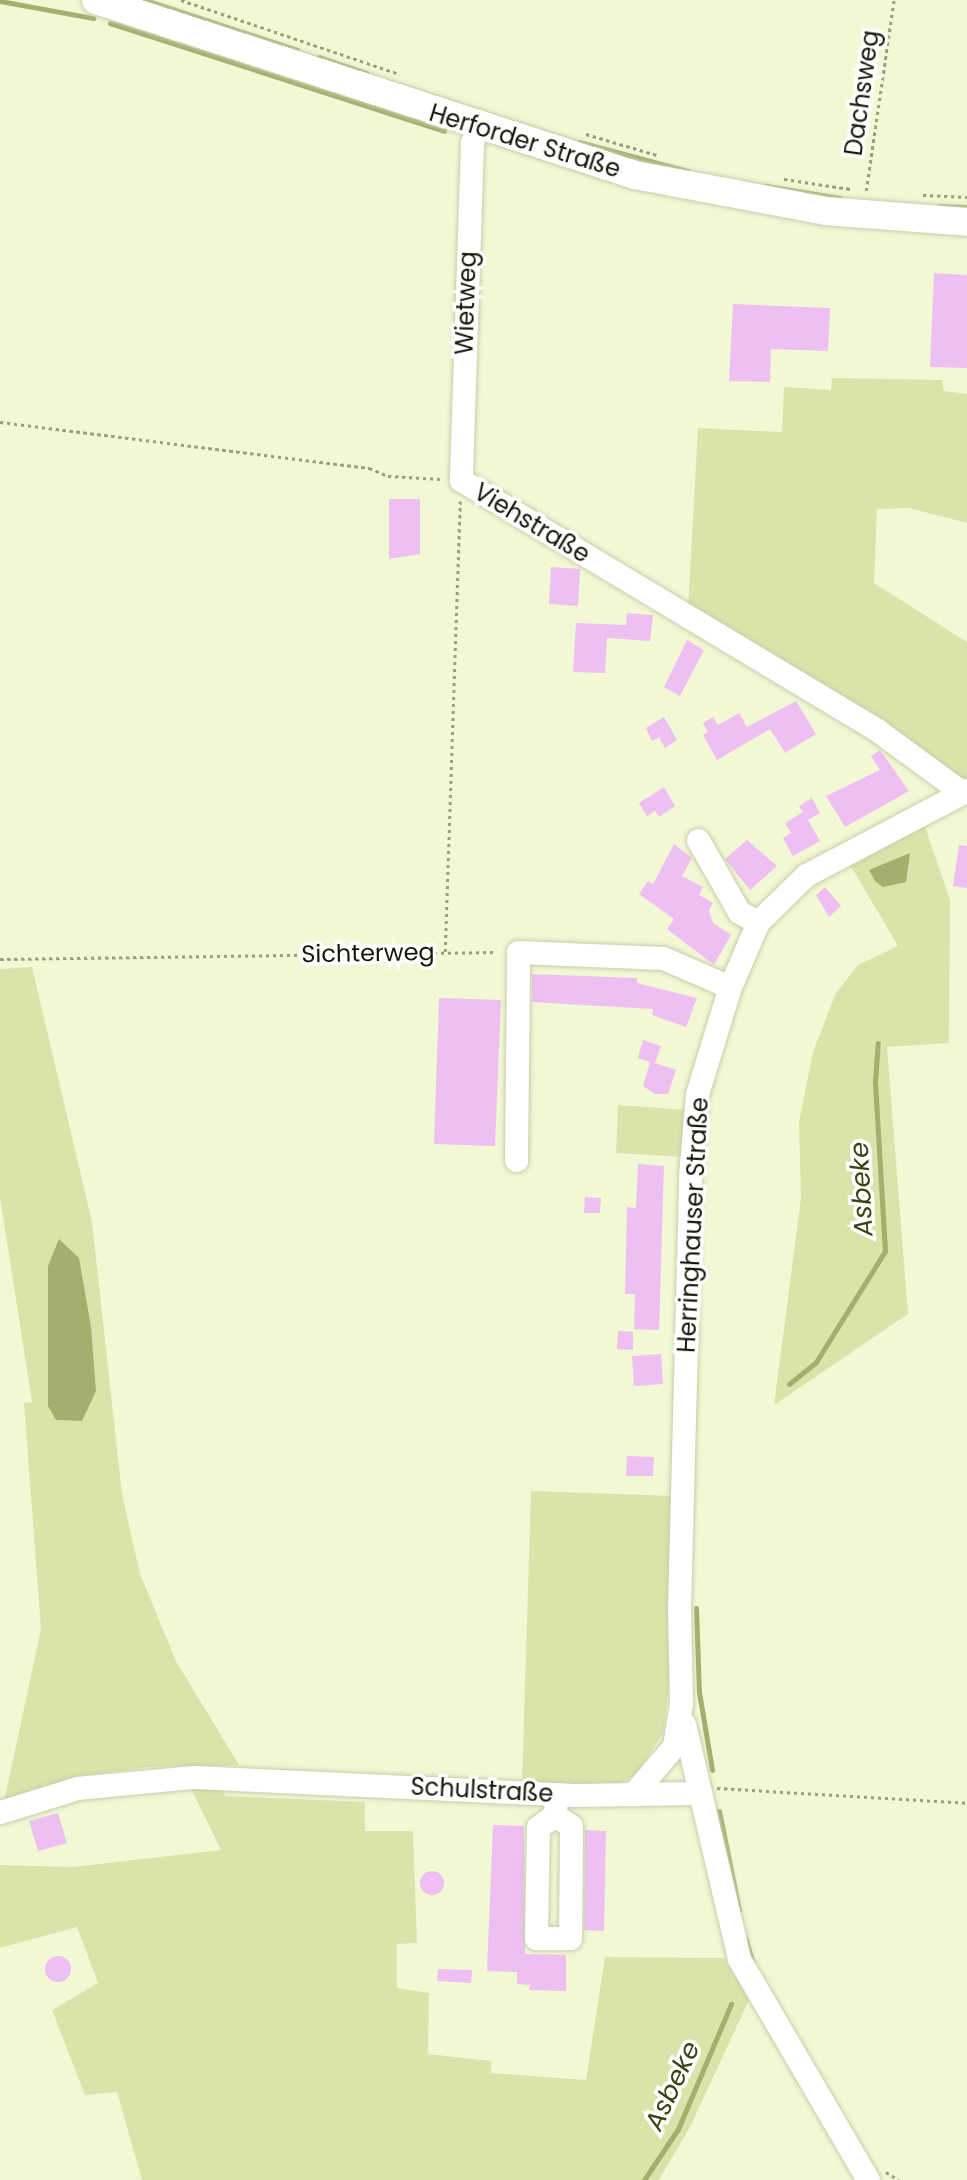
<!DOCTYPE html>
<html>
<head>
<meta charset="utf-8">
<style>
  body { margin:0 }
  #map { position:relative; width:967px; height:2180px; overflow:hidden; background:#f2f8d4; font-family:Poppins,sans-serif }
  div>[style] { position:absolute }
  [style*='--x'] { left:calc(var(--x)*1px); top:calc(var(--y)*1px); width:calc(var(--w)*1px); rotate:calc(var(--a)*1deg) }
  .green>* { inset:0; background:#dae4aa }
  .water>* { inset:0; background:#a4ae6f }
  .stream>* { height:5px; margin:-2.5px; padding:0 2.5px; transform-origin:2.5px; border-radius:2.5px; background:#a4ae6f }
  .building>* { inset:0; background:#eebff2 }
  .round { border-radius:50% }
  .path>* { height:2.5px; margin-top:-1.25px; transform-origin:0; background:repeating-linear-gradient(90deg,#9a9e84 0 3.5px,transparent 0 7px) }
  .roads { filter:drop-shadow(0 0 2px #c8ceab) drop-shadow(0 0 2px #c8ceab) }
  .minor>* { height:23px; margin:-11.5px; padding:0 11.5px; transform-origin:11.5px; border-radius:11.5px; background:#fff }
  .major>* { height:28px; margin:-14px; padding:0 14px; transform-origin:14px; border-radius:14px; background:#fff }
  span { translate:-50% -50%; white-space:nowrap; text-align:center; line-height:1.15; -webkit-text-stroke:7px #fff; paint-order:stroke }
  .street-label { font-size:24px; color:#15170a }
  .water-label { font-size:26px; color:#3d4212; font-style:italic }
</style>
</head>
<body>
<div id="map">
  <div class="green">
    <i style="clip-path:polygon(832px 378px,942px 380px,944px 391px,967px 394px,967px 523px,909px 508px,877px 509px,874px 583px,967px 642px,967px 779px,946px 775px,688px 609px,698px 428px,782px 432px,784px 387px,831px 390px)"></i>
    <i style="clip-path:polygon(922px 818px,950px 900px,949px 1043px,887px 1047px,908px 1314px,774px 1405px,801px 1198px,799px 1122px,813px 1052px,836px 993px,858px 965px,898px 946px,849px 863px)"></i>
    <i style="clip-path:polygon(32px 967px,92px 1222px,122px 1494px,140px 1574px,176px 1661px,239px 1765px,150px 1767px,79px 1776px,4px 1802px,41px 1629px,24px 1403px,32px 1402px,0 1197px,0 969px)"></i>
    <i style="clip-path:polygon(618px 1105px,687px 1110px,685px 1157px,616px 1153px)"></i>
    <i style="clip-path:polygon(531px 1491px,675px 1496px,670px 1675px,663px 1734px,636px 1774px,617px 1785px,522px 1782px)"></i>
    <i style="clip-path:polygon(189px 1784px,221px 1784px,225px 1796px,365px 1802px,365px 1831px,413px 1831px,417px 1943px,397px 1944px,397px 1988px,429px 1993px,428px 2054px,491px 2061px,491px 2073px,586px 2080px,605px 1957px,724px 1958px,749px 2000px,690px 2127px,659px 2180px,142px 2180px,117px 2092px,85px 2095px,52px 2010px,98px 1983px,77px 1927px,0 1948px,0 1865px,73px 1867px,221px 1850px)"></i>
  </div>
  <div class="water">
    <i style="clip-path:polygon(910px 853px,906px 882px,883px 887px,875px 881px,869px 870px)"></i>
    <i style="clip-path:polygon(59px 1239px,79px 1258px,91px 1327px,96px 1391px,82px 1421px,56px 1420px,48px 1406px,48px 1266px)"></i>
  </div>
  <div class="stream">
    <i style="--x:145;--y:0;--w:160;--a:18.2"></i>
    <i style="--x:0;--y:1;--w:95;--a:10.4"></i>
    <i style="--x:110;--y:23;--w:351;--a:17.9"></i>
    <i style="--x:319;--y:57;--w:50;--a:18.8"></i>
    <i style="--x:579;--y:142;--w:113;--a:14.9"></i>
    <i style="--x:766;--y:186;--w:75;--a:9.2"></i>
    <i style="--x:939;--y:206;--w:28;--a:2"></i>
    <i style="--x:789;--y:1384;--w:35;--a:-39"></i>
    <i style="--x:816;--y:1362;--w:131;--a:-58.1"></i>
    <i style="--x:885;--y:1251;--w:169;--a:-93.4"></i>
    <i style="--x:875;--y:1082;--w:39;--a:-86"></i>
    <i style="--x:696;--y:1608;--w:84;--a:88"></i>
    <i style="--x:699;--y:1692;--w:79;--a:80.5"></i>
    <i style="--x:719;--y:1811;--w:101;--a:78.6"></i>
    <i style="--x:746;--y:1940;--w:25;--a:74"></i>
    <i style="--x:644;--y:2180;--w:61;--a:-56.3"></i>
    <i style="--x:678;--y:2129;--w:136;--a:-67"></i>
  </div>
  <div class="building">
    <i style="clip-path:polygon(934px 273px,967px 275px,967px 368px,930px 367px)"></i>
    <i style="clip-path:polygon(733px 304px,830px 308px,828px 351px,771px 349px,770px 382px,729px 381px)"></i>
    <i style="clip-path:polygon(389px 499px,420px 499px,420px 554px,389px 559px)"></i>
    <i style="clip-path:polygon(551px 567px,580px 569px,578px 606px,549px 604px)"></i>
    <i style="clip-path:polygon(627px 613px,653px 615px,650px 641px,607px 638px,605px 673px,573px 672px,576px 623px,626px 625px)"></i>
    <i style="clip-path:polygon(687px 640px,704px 650px,680px 696px,664px 687px)"></i>
    <i style="clip-path:polygon(796px 701px,816px 734px,785px 753px,770px 729px,717px 760px,703px 735px,708px 732px,703px 723px,713px 717px,718px 725px,739px 713px,747px 727px)"></i>
    <i style="clip-path:polygon(664px 717px,677px 740px,665px 748px,659px 737px,652px 741px,646px 728px)"></i>
    <i style="clip-path:polygon(880px 750px,909px 791px,845px 827px,826px 796px,880px 770px,871px 756px)"></i>
    <i style="clip-path:polygon(664px 787px,675px 806px,659px 817px,655px 811px,647px 816px,639px 803px)"></i>
    <i style="clip-path:polygon(812px 798px,820px 813px,808px 820px,820px 841px,793px 856px,783px 838px,791px 833px,785px 823px,803px 812px,799px 806px)"></i>
    <i style="clip-path:polygon(747px 840px,777px 866px,750px 890px,725px 859px)"></i>
    <i style="clip-path:polygon(674px 844px,692px 858px,682px 876px,703px 887px,699px 895px,713px 903px,709px 910px,713px 923px,731px 935px,714px 965px,667px 929px,674px 919px,639px 894px,648px 881px,653px 884px)"></i>
    <i style="clip-path:polygon(959px 845px,967px 846px,967px 888px,953px 886px)"></i>
    <i style="clip-path:polygon(825px 887px,841px 906px,829px 917px,816px 895px)"></i>
    <i style="clip-path:polygon(532px 974px,637px 978px,637px 983px,697px 998px,686px 1027px,652px 1015px,653px 1009px,532px 1002px)"></i>
    <i style="clip-path:polygon(439px 998px,501px 1000px,495px 1146px,434px 1144px)"></i>
    <i style="clip-path:polygon(643px 1040px,661px 1046px,655px 1063px,676px 1070px,668px 1094px,655px 1094px,643px 1086px,650px 1062px,638px 1058px)"></i>
    <i style="clip-path:polygon(638px 1164px,664px 1166px,659px 1330px,634px 1329px,635px 1294px,625px 1294px,627px 1207px,636px 1208px)"></i>
    <i style="clip-path:polygon(585px 1197px,601px 1198px,600px 1213px,584px 1213px)"></i>
    <i style="clip-path:polygon(618px 1331px,633px 1332px,633px 1350px,617px 1349px)"></i>
    <i style="clip-path:polygon(661px 1354px,663px 1384px,634px 1386px,632px 1356px)"></i>
    <i style="clip-path:polygon(627px 1456px,654px 1457px,653px 1476px,626px 1476px)"></i>
    <i style="clip-path:polygon(58px 1813px,67px 1843px,38px 1851px,29px 1821px)"></i>
    <i style="clip-path:polygon(493px 1825px,524px 1826px,525px 1954px,566px 1955px,566px 1991px,529px 1990px,530px 1985px,517px 1984px,517px 1972px,487px 1971px)"></i>
    <i style="clip-path:polygon(585px 1830px,606px 1831px,604px 1931px,584px 1930px)"></i>
    <i class="round" style="left:420px;top:1871px;width:24px;height:24px"></i>
    <i class="round" style="left:45px;top:1956px;width:26px;height:26px"></i>
    <i style="clip-path:polygon(438px 1969px,472px 1970px,471px 1983px,437px 1981px)"></i>
  </div>
  <div class="path">
    <i style="--x:181;--y:0;--w:231;--a:18.7"></i>
    <i style="--x:586;--y:134;--w:74;--a:16.5"></i>
    <i style="--x:784;--y:179;--w:67;--a:8.6"></i>
    <i style="--x:866;--y:191;--w:193;--a:-81.7"></i>
    <i style="--x:923;--y:195;--w:44;--a:2.6"></i>
    <i style="--x:0;--y:422;--w:372;--a:7.1"></i>
    <i style="--x:369;--y:468;--w:21;--a:23"></i>
    <i style="--x:388;--y:476;--w:52;--a:3.3"></i>
    <i style="--x:445;--y:952;--w:451;--a:-88.1"></i>
    <i style="--x:0;--y:959;--w:497;--a:-0.8"></i>
    <i style="--x:717;--y:1788;--w:250;--a:3.4"></i>
    <i style="--x:886;--y:2172;--w:15;--a:32"></i>
  </div>
  <div class="roads">
    <div class="minor">
      <i style="--x:477;--y:127;--w:17;--a:107"></i>
      <i style="--x:472;--y:143;--w:337;--a:91.9"></i>
      <i style="--x:461;--y:480;--w:485;--a:31"></i>
      <i style="--x:877;--y:730;--w:103;--a:36.3"></i>
      <i style="--x:698;--y:840;--w:83;--a:60.3"></i>
      <i style="--x:739;--y:912;--w:21;--a:28"></i>
      <i style="--x:516;--y:1160;--w:208;--a:-89.4"></i>
      <i style="--x:518;--y:952;--w:145;--a:2.4"></i>
      <i style="--x:663;--y:958;--w:73;--a:23.4"></i>
      <i style="--x:684;--y:1724;--w:241;--a:76.8"></i>
      <i style="--x:739;--y:1959;--w:256;--a:59.7"></i>
      <i style="--x:634;--y:1793;--w:62;--a:-49.6"></i>
      <i style="--x:674;--y:1746;--w:44;--a:-80.8"></i>
      <i style="--x:681;--y:1703;--w:94;--a:-91.2"></i>
      <i style="--x:679;--y:1609;--w:433;--a:-88.5"></i>
      <i style="--x:690;--y:1176;--w:82;--a:-85.1"></i>
      <i style="--x:697;--y:1094;--w:112;--a:-72.9"></i>
      <i style="--x:730;--y:987;--w:71;--a:-66.7"></i>
      <i style="--x:758;--y:922;--w:67;--a:-44.4"></i>
      <i style="--x:806;--y:875;--w:182;--a:-27.8"></i>
      <i style="--x:0;--y:1812;--w:81;--a:-17.3"></i>
      <i style="--x:77;--y:1788;--w:118;--a:-5.4"></i>
      <i style="--x:194;--y:1777;--w:380;--a:2.7"></i>
      <i style="--x:574;--y:1795;--w:123;--a:-0.9"></i>
      <i style="--x:555;--y:1815;--w:19;--a:35"></i>
      <i style="--x:571;--y:1826;--w:112;--a:90.5"></i>
      <i style="--x:570;--y:1938;--w:34;--a:180"></i>
      <i style="--x:536;--y:1938;--w:111;--a:-89"></i>
      <i style="--x:538;--y:1827;--w:21;--a:-35"></i>
      <i style="--x:555;--y:1815;--w:21;--a:-87"></i>
    </div>
    <div class="major">
      <i style="--x:96;--y:0;--w:567;--a:17.99"></i>
      <i style="--x:635;--y:175;--w:193;--a:10.7"></i>
      <i style="--x:825;--y:211;--w:142;--a:4.4"></i>
    </div>
  </div>
  <div class="street-label">
    <span style="left:862px;top:93px;rotate:-82deg">Dachsweg</span>
    <span style="left:525px;top:141px;rotate:17deg">Herforder Straße</span>
    <span style="left:466px;top:303px;rotate:-88deg">Wietweg</span>
    <span style="left:532px;top:523px;rotate:31deg">Viehstraße</span>
    <span style="left:368px;top:953px;rotate:-1deg">Sichterweg</span>
    <span style="left:693px;top:1225px;rotate:-87deg">Herringhauser Straße</span>
    <span style="left:482px;top:1790px;rotate:3deg">Schulstraße</span>
  </div>
  <div class="water-label">
    <span style="left:862px;top:1189px;rotate:-93deg">Asbeke</span>
    <span style="left:673px;top:2086px;rotate:-65deg">Asbeke</span>
  </div>
</div>
</body>
</html>
